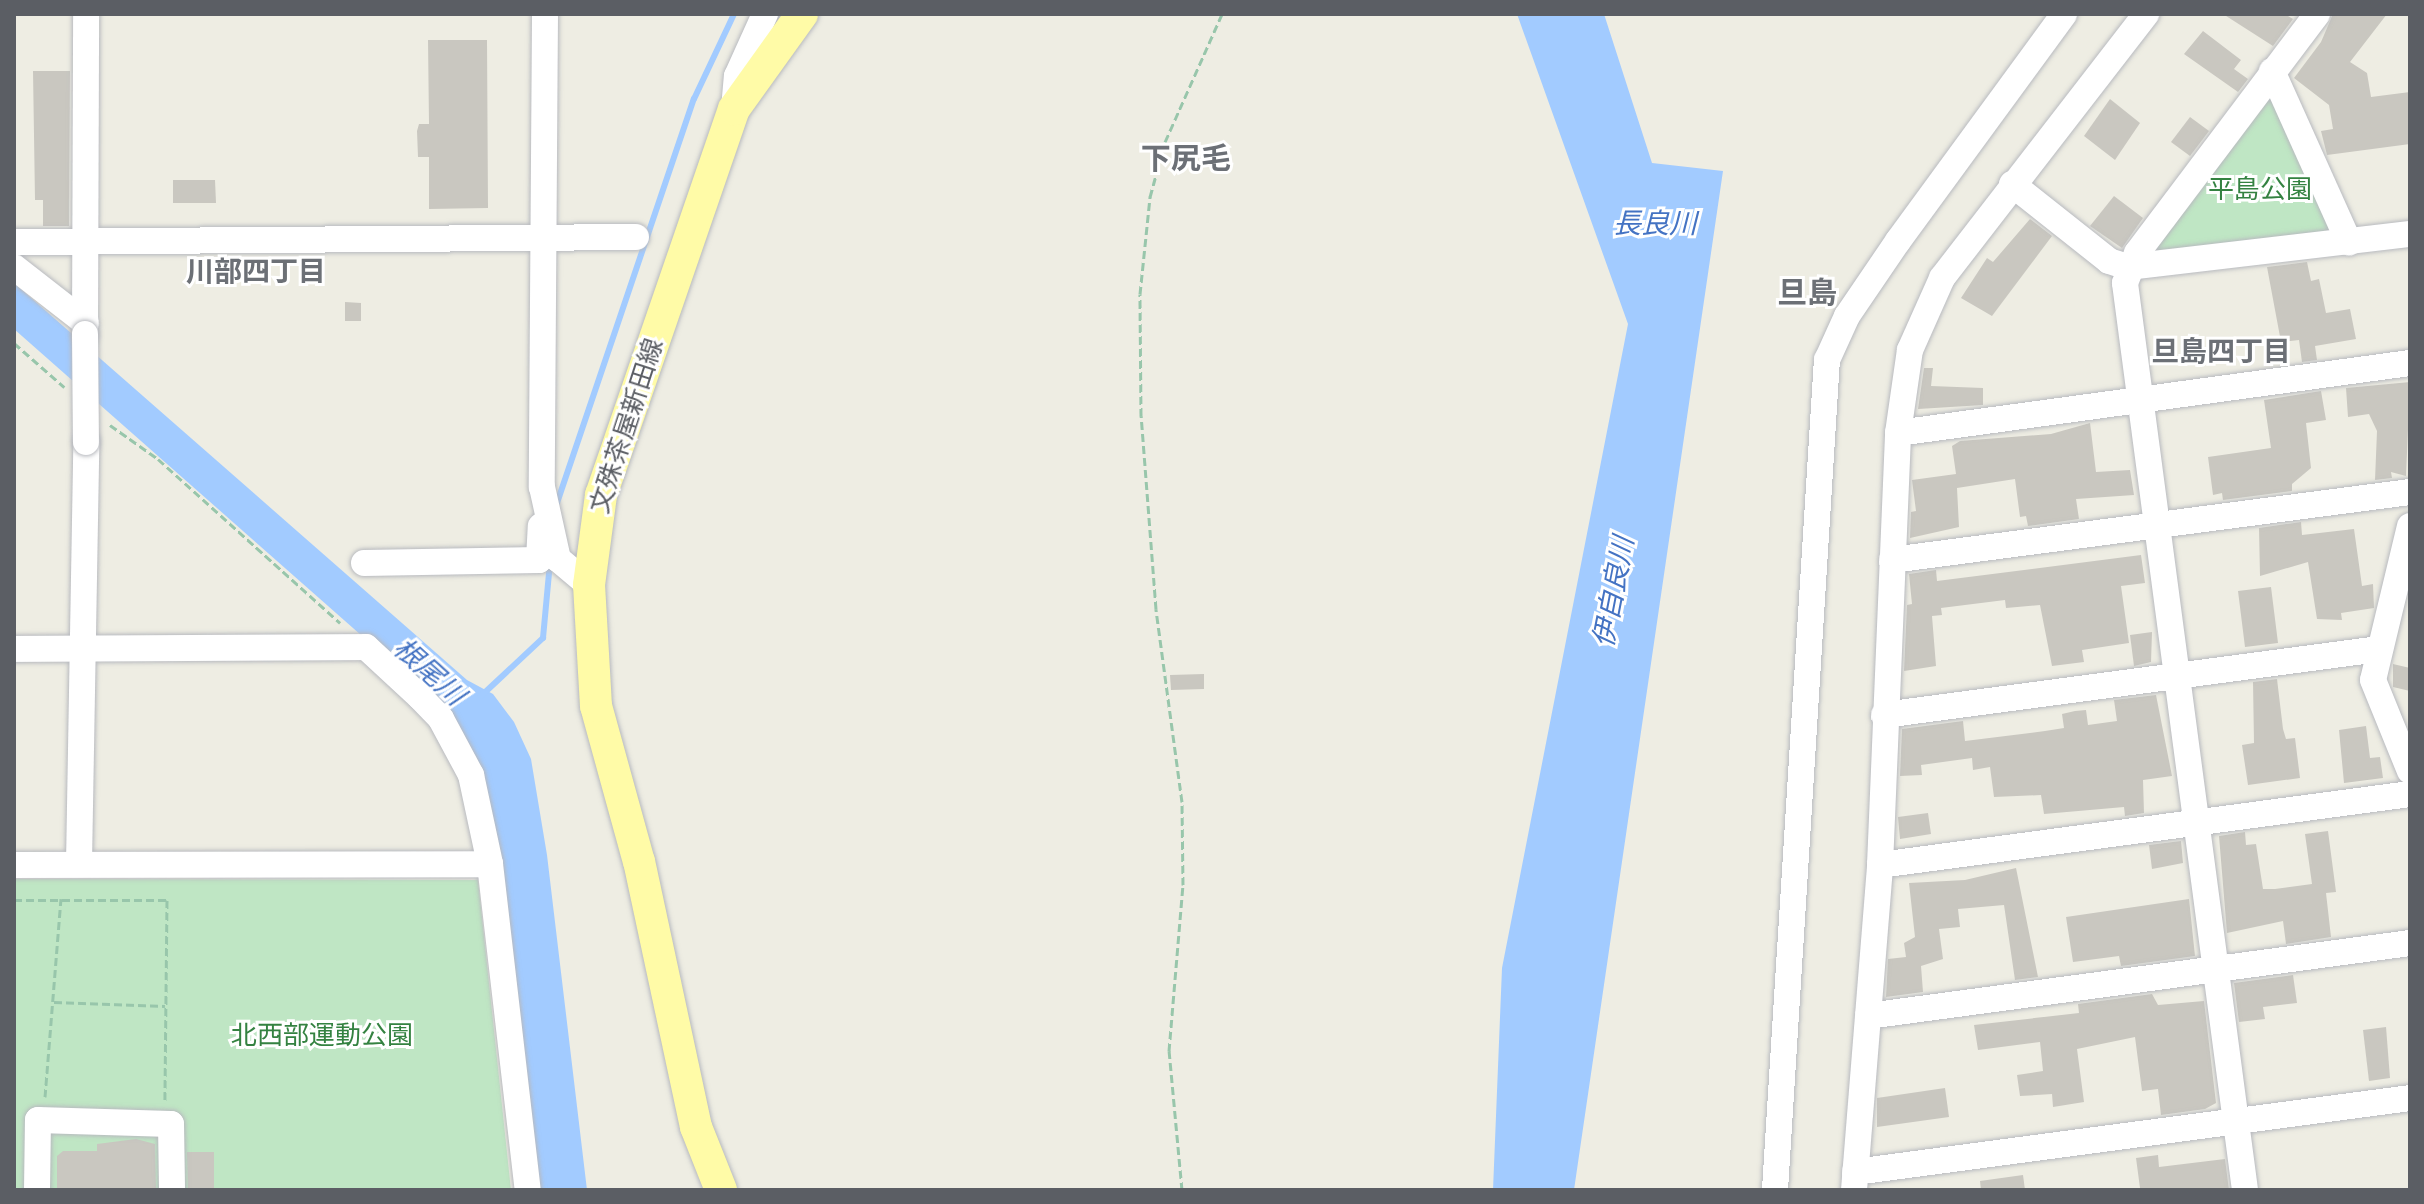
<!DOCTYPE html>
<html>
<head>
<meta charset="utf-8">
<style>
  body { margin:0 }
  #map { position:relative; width:2424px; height:1204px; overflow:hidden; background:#eeede3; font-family:"Roboto Condensed","Noto Sans JP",sans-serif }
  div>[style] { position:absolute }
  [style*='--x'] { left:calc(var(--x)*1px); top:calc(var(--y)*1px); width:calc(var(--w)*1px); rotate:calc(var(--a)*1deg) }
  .green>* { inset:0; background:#bfe6c4 }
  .water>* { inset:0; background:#a2cbff }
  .stream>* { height:6px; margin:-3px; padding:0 3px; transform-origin:3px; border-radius:3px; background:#a2cbff }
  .building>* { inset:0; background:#c9c7c0 }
  .path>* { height:3px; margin-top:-1.5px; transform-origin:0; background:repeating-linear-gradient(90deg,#98c6ab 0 8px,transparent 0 12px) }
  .roads { filter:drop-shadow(0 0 2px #b8babf) drop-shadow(0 0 2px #b8babf) }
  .minor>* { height:26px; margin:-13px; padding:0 13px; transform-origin:13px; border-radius:13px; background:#fff }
  .major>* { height:32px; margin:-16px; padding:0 16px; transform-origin:16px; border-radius:16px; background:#fffba7 }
  .bridges { filter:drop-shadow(0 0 2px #b8babf) drop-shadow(0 0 2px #b8babf) }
  .minor-bridge>* { height:26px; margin:-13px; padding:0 13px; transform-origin:13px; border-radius:13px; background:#fff }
  span { translate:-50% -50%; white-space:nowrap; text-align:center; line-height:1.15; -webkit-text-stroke:6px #fff; paint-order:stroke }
  .park-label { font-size:26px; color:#348241 }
  .street-label { font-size:26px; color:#5b5e64 }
  .water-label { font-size:28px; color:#4473c3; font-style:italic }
  .neighbourhood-label { font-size:28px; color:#6c7076; font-weight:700 }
  .quarter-label { font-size:30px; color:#6c7076; font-weight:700 }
  .frame { position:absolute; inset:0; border:16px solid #5b5e64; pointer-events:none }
</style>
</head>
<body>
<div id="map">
  <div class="green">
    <i style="clip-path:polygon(2268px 92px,2333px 228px,2329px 236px,2146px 252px)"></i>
    <i style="clip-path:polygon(14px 879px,478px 880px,511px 1190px,14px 1190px)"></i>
  </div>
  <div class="water">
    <i style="clip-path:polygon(1517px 14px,1604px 14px,1652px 163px,1723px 171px,1574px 1190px,1493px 1190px,1502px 968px,1628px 324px)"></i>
    <i style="clip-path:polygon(14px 283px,467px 680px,493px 694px,514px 722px,531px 759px,547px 855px,587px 1190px,538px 1190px,482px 770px,446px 710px,14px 329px)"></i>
  </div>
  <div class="stream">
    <i style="--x:557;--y:503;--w:427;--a:-71.3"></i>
    <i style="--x:694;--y:99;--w:94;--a:-64.8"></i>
    <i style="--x:481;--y:696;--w:85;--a:-43.1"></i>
    <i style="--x:543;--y:638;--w:76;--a:-84.7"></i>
  </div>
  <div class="building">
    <i style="clip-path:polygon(2223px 14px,2285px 14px,2293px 19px,2273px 46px)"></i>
    <i style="clip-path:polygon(2333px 14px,2387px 14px,2350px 62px,2367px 73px,2371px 97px,2410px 92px,2410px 144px,2327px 155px,2321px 131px,2333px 129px,2329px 105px,2294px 78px,2321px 42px)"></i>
    <i style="clip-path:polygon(2203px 31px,2241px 60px,2234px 69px,2248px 79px,2238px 92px,2184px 54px)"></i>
    <i style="clip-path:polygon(428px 40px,487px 40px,488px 208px,429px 209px,429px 157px,418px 157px,417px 131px,419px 124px,429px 124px)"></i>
    <i style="clip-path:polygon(33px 71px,70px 71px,69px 226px,43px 226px,43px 200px,35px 200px)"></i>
    <i style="clip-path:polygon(2110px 99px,2140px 123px,2115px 160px,2084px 136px)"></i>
    <i style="clip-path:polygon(2190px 117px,2209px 131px,2190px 156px,2171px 142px)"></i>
    <i style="clip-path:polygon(173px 180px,215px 180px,216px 203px,173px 203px)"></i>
    <i style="clip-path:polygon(2114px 196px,2143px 218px,2122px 248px,2090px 226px)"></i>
    <i style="clip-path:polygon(2030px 219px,2052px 236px,1992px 316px,1961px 298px,1987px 258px,1993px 262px)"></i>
    <i style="clip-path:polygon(2307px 262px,2311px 281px,2319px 279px,2326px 313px,2350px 309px,2356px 339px,2315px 346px,2317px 360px,2302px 362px,2299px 340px,2281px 342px,2267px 267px)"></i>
    <i style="clip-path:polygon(345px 302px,361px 303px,361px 321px,345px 321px)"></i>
    <i style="clip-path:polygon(1924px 368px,1933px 368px,1931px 386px,1983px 388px,1983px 405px,1918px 409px)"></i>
    <i style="clip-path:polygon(2410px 382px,2406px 476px,2391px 472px,2392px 478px,2375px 480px,2377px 431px,2369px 414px,2348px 417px,2346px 388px)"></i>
    <i style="clip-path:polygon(2321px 391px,2326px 420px,2306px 423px,2311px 468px,2292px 484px,2292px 491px,2223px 500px,2222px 493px,2213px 495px,2208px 457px,2271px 448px,2264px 400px)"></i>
    <i style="clip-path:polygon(2090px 423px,2096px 472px,2130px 470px,2134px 495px,2076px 499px,2079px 519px,2028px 526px,2026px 516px,2020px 517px,2015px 479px,1957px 488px,1959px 527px,1910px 538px,1911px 512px,1916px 511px,1912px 480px,1956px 474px,1952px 446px,1960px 441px,2051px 434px)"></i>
    <i style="clip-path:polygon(2301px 522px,2302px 535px,2354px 529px,2362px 586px,2373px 584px,2374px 608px,2341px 613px,2342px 620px,2317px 619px,2308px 562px,2260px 576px,2259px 528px)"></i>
    <i style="clip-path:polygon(2141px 555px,2145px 583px,2121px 586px,2129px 643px,2082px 650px,2084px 662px,2052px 666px,2040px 605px,2006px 608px,2005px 600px,1941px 608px,1942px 615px,1932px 616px,1936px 666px,1904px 671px,1907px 605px,1912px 604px,1909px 574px,1936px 570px,1937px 581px)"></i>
    <i style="clip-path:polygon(2271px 587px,2278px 643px,2245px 647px,2238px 591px)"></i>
    <i style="clip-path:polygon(2152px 632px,2151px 662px,2134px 666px,2130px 635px)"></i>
    <i style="clip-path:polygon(2393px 664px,2410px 668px,2410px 691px,2393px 687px)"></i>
    <i style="clip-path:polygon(1204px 674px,1204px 689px,1171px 690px,1170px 675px)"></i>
    <i style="clip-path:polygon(2277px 679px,2283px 729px,2286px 739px,2295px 738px,2300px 778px,2248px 785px,2242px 745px,2254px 743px,2253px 682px)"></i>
    <i style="clip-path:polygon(2156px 695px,2172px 776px,2143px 780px,2144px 813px,2125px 816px,2124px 807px,2044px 814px,2041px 795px,1994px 797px,1990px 767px,1973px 770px,1972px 758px,1921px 765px,1922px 775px,1900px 776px,1902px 729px,1963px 721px,1965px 741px,2045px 731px,2064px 728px,2062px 714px,2075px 711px,2086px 710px,2088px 725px,2117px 721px,2114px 700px)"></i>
    <i style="clip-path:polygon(2366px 726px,2370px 758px,2380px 757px,2383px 778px,2344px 783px,2339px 730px)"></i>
    <i style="clip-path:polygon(1928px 813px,1931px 834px,1900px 839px,1898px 817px)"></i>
    <i style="clip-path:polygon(2328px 831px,2336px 892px,2326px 893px,2331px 937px,2286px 944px,2283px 921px,2227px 933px,2219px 836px,2245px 832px,2246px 845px,2256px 844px,2263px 889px,2275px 889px,2312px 884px,2305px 834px)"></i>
    <i style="clip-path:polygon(2181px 841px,2183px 863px,2152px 869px,2149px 845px)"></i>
    <i style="clip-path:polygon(2016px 868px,2038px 977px,2015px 980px,2004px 905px,1958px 909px,1960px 927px,1939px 929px,1943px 959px,1921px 966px,1923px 992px,1886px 997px,1888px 959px,1906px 957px,1904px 943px,1915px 937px,1909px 883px,1965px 880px)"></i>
    <i style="clip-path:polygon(2189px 899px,2195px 956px,2121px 966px,2119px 956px,2073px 962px,2066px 917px)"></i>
    <i style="clip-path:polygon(2293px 975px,2297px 1003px,2263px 1007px,2265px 1019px,2239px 1022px,2234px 983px)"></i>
    <i style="clip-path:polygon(2152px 994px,2158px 1005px,2204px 1001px,2216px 1103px,2205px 1109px,2161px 1115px,2158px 1089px,2142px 1091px,2135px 1037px,2077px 1049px,2084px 1102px,2053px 1107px,2052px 1094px,2020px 1096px,2017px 1075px,2043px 1071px,2040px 1042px,1978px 1050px,1974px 1025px,2079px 1013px,2078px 1004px)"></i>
    <i style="clip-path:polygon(2386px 1027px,2390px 1078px,2369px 1081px,2363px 1030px)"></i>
    <i style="clip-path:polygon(1945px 1088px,1949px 1117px,1877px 1127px,1877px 1098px)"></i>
    <i style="clip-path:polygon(136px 1139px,155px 1144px,156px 1190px,57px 1190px,57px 1156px,63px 1151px,97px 1151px,97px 1144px)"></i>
    <i style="clip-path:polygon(187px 1152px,214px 1152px,214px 1190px,188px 1190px)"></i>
    <i style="clip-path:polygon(2158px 1155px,2159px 1167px,2225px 1159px,2229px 1190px,2140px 1188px,2136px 1158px)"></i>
    <i style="clip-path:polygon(2023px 1175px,2025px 1190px,1981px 1190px,1980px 1181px)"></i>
  </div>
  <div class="path">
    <i style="--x:14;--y:343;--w:67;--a:41.3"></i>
    <i style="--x:110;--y:425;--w:59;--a:35.3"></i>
    <i style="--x:158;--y:459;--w:245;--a:42"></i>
    <i style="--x:14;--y:900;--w:153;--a:0"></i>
    <i style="--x:167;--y:900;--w:203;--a:90.6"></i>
    <i style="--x:54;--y:1002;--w:111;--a:2.1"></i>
    <i style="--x:45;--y:1097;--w:199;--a:-85.4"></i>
    <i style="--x:1182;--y:1190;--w:140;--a:-95.3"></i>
    <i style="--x:1169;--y:1051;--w:167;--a:-85.2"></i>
    <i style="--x:1183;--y:885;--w:83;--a:-90.7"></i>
    <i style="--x:1182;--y:802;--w:195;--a:-97.7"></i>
    <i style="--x:1156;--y:609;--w:194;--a:-94.4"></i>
    <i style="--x:1141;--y:416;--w:122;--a:-90.5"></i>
    <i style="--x:1140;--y:294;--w:98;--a:-84.1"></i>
    <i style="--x:1150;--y:197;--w:57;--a:-74.7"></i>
    <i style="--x:1165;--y:142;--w:140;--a:-66"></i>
  </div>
  <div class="roads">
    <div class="minor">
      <i style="--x:545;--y:14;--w:473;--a:90.4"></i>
      <i style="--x:542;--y:487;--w:74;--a:77.5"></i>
      <i style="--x:558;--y:559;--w:40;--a:40"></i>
      <i style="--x:2272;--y:71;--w:188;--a:65.8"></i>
      <i style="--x:734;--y:109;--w:33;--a:-85"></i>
      <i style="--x:737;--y:76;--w:68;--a:-65.7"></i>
      <i style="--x:2012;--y:184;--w:124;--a:38.4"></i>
      <i style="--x:2109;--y:261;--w:20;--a:18"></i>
      <i style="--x:2128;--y:267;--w:284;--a:-6.7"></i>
      <i style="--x:14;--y:242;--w:622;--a:-0.46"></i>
      <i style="--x:14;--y:267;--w:91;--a:37.9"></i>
      <i style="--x:85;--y:334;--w:320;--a:-89.8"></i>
      <i style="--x:1898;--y:433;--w:517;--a:-7.79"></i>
      <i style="--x:2410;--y:526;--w:158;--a:103.5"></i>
      <i style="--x:2373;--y:680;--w:98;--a:67.9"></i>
      <i style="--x:1892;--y:560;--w:522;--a:-7.48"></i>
      <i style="--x:364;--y:563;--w:175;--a:-1"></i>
      <i style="--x:539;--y:560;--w:34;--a:-87"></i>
      <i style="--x:14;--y:649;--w:352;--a:-0.3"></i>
      <i style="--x:366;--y:647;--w:74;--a:42.8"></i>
      <i style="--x:420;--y:697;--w:30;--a:46"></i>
      <i style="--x:441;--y:719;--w:64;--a:61.8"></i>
      <i style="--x:471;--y:775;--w:91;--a:77.9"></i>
      <i style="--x:490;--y:864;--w:328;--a:83.4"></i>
      <i style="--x:1884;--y:715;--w:499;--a:-7.6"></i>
      <i style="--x:79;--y:864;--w:422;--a:-89"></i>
      <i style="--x:14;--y:865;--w:476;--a:-0.1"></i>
      <i style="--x:1880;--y:865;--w:535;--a:-7.63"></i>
      <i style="--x:1868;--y:1016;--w:547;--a:-7.67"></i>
      <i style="--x:1855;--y:1172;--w:560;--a:-7.59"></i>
      <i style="--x:37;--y:1190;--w:70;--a:-89.2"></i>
      <i style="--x:38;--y:1120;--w:133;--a:1.7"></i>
      <i style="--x:171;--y:1124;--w:66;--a:89.1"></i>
      <i style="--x:1775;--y:1190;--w:832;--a:-86.42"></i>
      <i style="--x:1827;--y:360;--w:48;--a:-65.6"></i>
      <i style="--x:1847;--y:316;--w:91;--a:-55.8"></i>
      <i style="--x:1898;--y:241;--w:281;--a:-53.8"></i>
      <i style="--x:1854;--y:1190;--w:326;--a:-85.4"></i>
      <i style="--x:1880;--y:865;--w:432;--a:-87.6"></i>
      <i style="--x:1898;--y:433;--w:84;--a:-81.8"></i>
      <i style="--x:1910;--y:350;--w:79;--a:-66"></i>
      <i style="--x:1942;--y:278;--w:334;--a:-52.3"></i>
      <i style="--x:2245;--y:1190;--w:915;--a:-97.54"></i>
      <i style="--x:2125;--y:283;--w:32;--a:-68"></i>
      <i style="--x:2137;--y:253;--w:299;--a:-53"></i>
    </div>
    <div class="major">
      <i style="--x:721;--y:1190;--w:68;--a:-111.6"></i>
      <i style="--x:696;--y:1127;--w:271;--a:-102.1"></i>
      <i style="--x:639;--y:862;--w:162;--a:-105.4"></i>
      <i style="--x:596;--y:706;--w:121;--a:-93.3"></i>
      <i style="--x:589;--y:585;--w:91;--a:-82.4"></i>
      <i style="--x:601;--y:495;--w:408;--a:-71"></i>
      <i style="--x:734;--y:109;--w:117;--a:-54.4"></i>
    </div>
  </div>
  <div class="bridges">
    <div class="minor-bridge">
      <i style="--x:85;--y:334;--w:108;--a:89.5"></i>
    </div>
  </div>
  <div class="park-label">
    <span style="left:2260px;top:190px">平島公園</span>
    <span style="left:322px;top:1036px">北西部運動公園</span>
  </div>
  <div class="street-label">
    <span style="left:627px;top:426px;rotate:-72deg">文殊茶屋新田線</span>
  </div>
  <div class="water-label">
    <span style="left:1655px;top:224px">長良川</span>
    <span style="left:1614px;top:592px;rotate:-79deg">伊自良川</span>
    <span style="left:429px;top:672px;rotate:42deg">根尾川</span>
  </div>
  <div class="neighbourhood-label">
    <span style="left:256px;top:272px">川部四丁目</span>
    <span style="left:2221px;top:352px">旦島四丁目</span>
  </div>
  <div class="quarter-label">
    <span style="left:1186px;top:159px">下尻毛</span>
    <span style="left:1807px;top:293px">旦島</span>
  </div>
  <div class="frame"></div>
</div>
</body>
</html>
